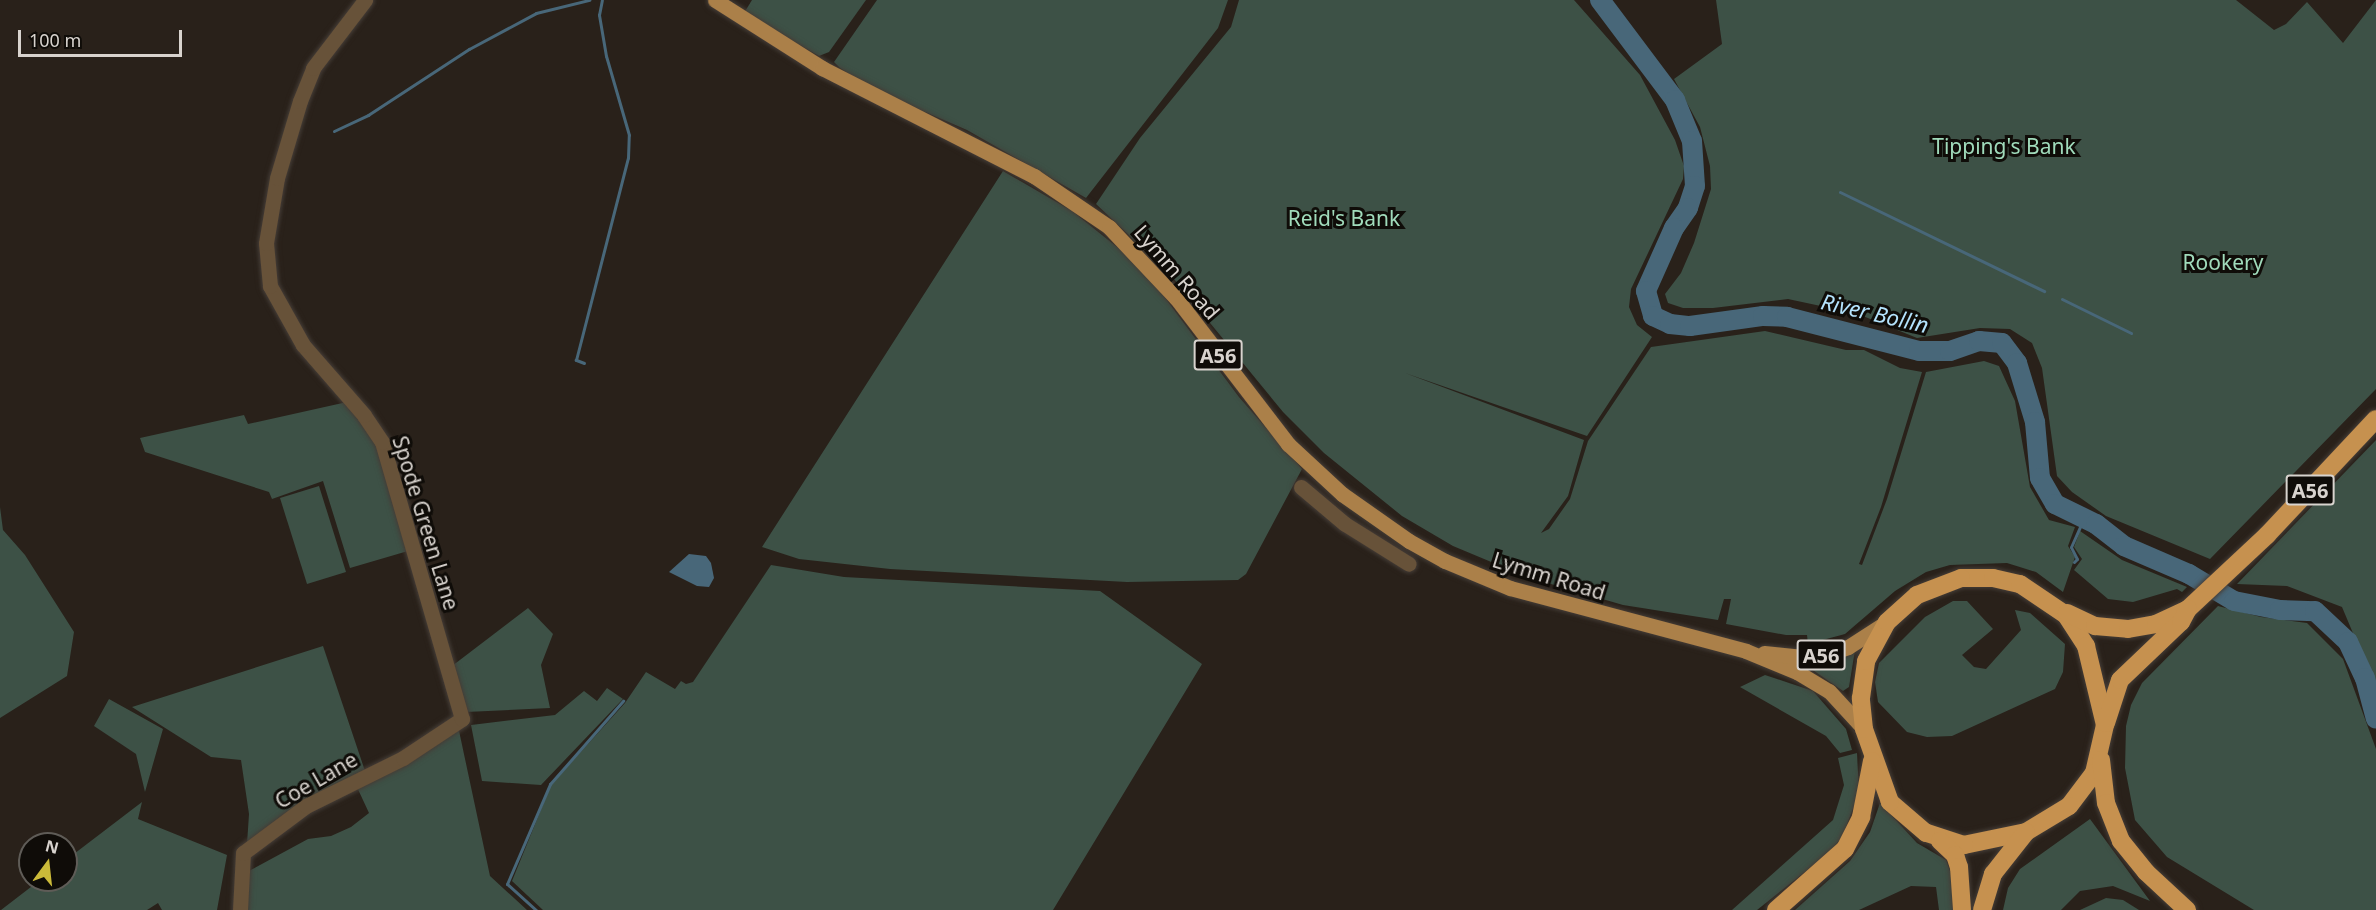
<!DOCTYPE html>
<html>
<head>
<meta charset="utf-8">
<style>
  body { margin:0 }
  #map { position:relative; width:2376px; height:910px; overflow:hidden; background:#29211a; font-family:"Noto Sans",sans-serif }
  div>[style] { position:absolute }
  [style*='--x'] { left:calc(var(--x)*1px); top:calc(var(--y)*1px); width:calc(var(--w)*1px); rotate:calc(var(--a)*1deg) }
  .green>* { inset:0; background:#3d5146 }
  .water>* { inset:0; background:#486779 }
  .stream>* { height:3px; margin:-1.5px; padding:0 1.5px; transform-origin:1.5px; border-radius:1.5px; background:#486779 }
  .river>* { height:20px; margin:-10px; padding:0 10px; transform-origin:10px; border-radius:10px; background:#486779 }
  .roads { filter:drop-shadow(0 0 2px #453d37) drop-shadow(0 0 2px #453d37) }
  .minor>* { height:15px; margin:-7.5px; padding:0 7.5px; transform-origin:7.5px; border-radius:7.5px; background:#675239 }
  .major>* { height:15px; margin:-7.5px; padding:0 7.5px; transform-origin:7.5px; border-radius:7.5px; background:#ab8049 }
  .highway>* { height:18px; margin:-9px; padding:0 9px; transform-origin:9px; border-radius:9px; background:#c6914f }
  span { translate:-50% -50%; white-space:nowrap; text-align:center; line-height:1.15; -webkit-text-stroke:6px #0f0c08; paint-order:stroke }
  .shield-label span { padding:2px 4px; background:#0f0c08; border:2px solid; border-radius:4px; -webkit-text-stroke-width:0 }
  .shield-label { font-size:20px; color:#d8d3ce; font-weight:700 }
  .park-label { font-size:21px; color:#a0dbbb }
  .street-label { font-size:21px; color:#d8d3ce }
  .water-label { font-size:22px; color:#b4e3fd; font-style:italic }
  .north { position:absolute; left:18px; top:832px; width:60px; height:60px; box-sizing:border-box; background:#0f0c08; border:2px solid #5f5c57; border-radius:50%; rotate:15deg; font-size:16px; font-weight:700; line-height:24px; text-align:center; color:#d8d3ce }
  .north::after { content:''; display:block; margin:auto; width:21px; height:27px; background:#cbba39; clip-path:polygon(50% 0,100% 100%,50% 72%,0 100%) }
  .scale { position:absolute; left:18px; top:30px; width:164px; height:27px; box-sizing:border-box; border:3px solid #d8d3ce; border-top:0; padding-left:8px; font-size:18px; line-height:21px; white-space:nowrap; color:#d8d3ce; -webkit-text-stroke:4px #0f0c08; paint-order:stroke }
</style>
</head>
<body>
<div id="map">
  <div class="green">
    <i style="clip-path:polygon(752px 0,866px 0,829px 52px,819px 56px,744px 13px)"></i>
    <i style="clip-path:polygon(877px 0,1228px 0,1218px 28px,1086px 198px,967px 130px,874px 90px,840px 68px,834px 62px)"></i>
    <i style="clip-path:polygon(1239px 0,1574px 0,1640px 75px,1675px 140px,1684px 166px,1683px 179px,1631px 289px,1629px 307px,1637px 325px,1652px 337px,1587px 436px,1405px 373px,1584px 440px,1568px 496px,1541px 533px,1549px 529px,1570px 499px,1588px 441px,1651px 347px,1765px 331px,1846px 350px,1864px 350px,1900px 368px,1922px 372px,1881px 507px,1859px 564px,1862px 565px,1887px 499px,1926px 372px,1984px 361px,1999px 366px,2015px 401px,2030px 487px,2049px 520px,2075px 527px,2068px 546px,2075px 557px,2063px 592px,2036px 572px,2007px 563px,1950px 565px,1926px 572px,1895px 591px,1845px 634px,1808px 644px,1807px 635px,1786px 635px,1726px 624px,1731px 599px,1724px 599px,1718px 620px,1623px 605px,1527px 577px,1453px 546px,1402px 516px,1324px 453px,1283px 412px,1169px 273px,1096px 204px,1140px 138px,1231px 27px)"></i>
    <i style="clip-path:polygon(1716px 0,2236px 0,2274px 30px,2286px 24px,2307px 2px,2343px 43px,2376px 0,2376px 389px,2210px 559px,2106px 516px,2072px 492px,2057px 476px,2042px 368px,2032px 343px,2010px 329px,1980px 328px,1917px 338px,1858px 314px,1788px 299px,1713px 308px,1683px 308px,1668px 303px,1665px 294px,1681px 273px,1694px 243px,1711px 189px,1710px 166px,1700px 127px,1674px 79px,1722px 44px)"></i>
    <i style="clip-path:polygon(1003px 171px,1072px 211px,1122px 251px,1160px 291px,1239px 397px,1302px 469px,1246px 574px,1238px 580px,1127px 582px,890px 569px,799px 559px,762px 547px)"></i>
    <i style="clip-path:polygon(347px 402px,375px 438px,408px 551px,350px 568px,323px 481px,272px 499px,269px 492px,145px 452px,140px 438px,244px 415px,248px 424px)"></i>
    <i style="clip-path:polygon(2376px 440px,2376px 688px,2342px 607px,2287px 586px,2237px 584px)"></i>
    <i style="clip-path:polygon(319px 486px,346px 572px,307px 584px,280px 498px)"></i>
    <i style="clip-path:polygon(0 507px,3px 530px,25px 555px,74px 632px,67px 676px,0 718px)"></i>
    <i style="clip-path:polygon(2080px 531px,2122px 560px,2187px 587px,2182px 592px,2177px 589px,2133px 602px,2108px 599px,2074px 570px,2082px 559px,2074px 547px)"></i>
    <i style="clip-path:polygon(771px 565px,844px 577px,1100px 591px,1202px 664px,1053px 910px,543px 910px,512px 881px,551px 785px,625px 703px,646px 672px,675px 689px,681px 681px,686px 684px,693px 682px)"></i>
    <i style="clip-path:polygon(1953px 601px,1967px 601px,1993px 629px,1962px 655px,1974px 667px,1986px 669px,2021px 630px,2015px 610px,2030px 613px,2065px 644px,2063px 672px,2055px 689px,1952px 736px,1927px 737px,1907px 732px,1878px 702px,1875px 682px,1879px 663px,1925px 617px)"></i>
    <i style="clip-path:polygon(2218px 606px,2261px 617px,2307px 623px,2343px 659px,2376px 749px,2376px 910px,2254px 910px,2167px 857px,2135px 820px,2125px 768px,2126px 726px,2131px 705px,2142px 683px)"></i>
    <i style="clip-path:polygon(528px 608px,553px 634px,541px 665px,550px 708px,466px 712px,452px 666px)"></i>
    <i style="clip-path:polygon(323px 646px,365px 771px,247px 844px,249px 814px,241px 760px,211px 757px,132px 707px)"></i>
    <i style="clip-path:polygon(1855px 650px,1849px 687px,1843px 691px,1801px 662px)"></i>
    <i style="clip-path:polygon(1765px 675px,1813px 691px,1846px 729px,1852px 750px,1840px 753px,1826px 736px,1740px 687px)"></i>
    <i style="clip-path:polygon(607px 688px,623px 699px,541px 785px,482px 781px,471px 725px,555px 715px,584px 691px,597px 701px)"></i>
    <i style="clip-path:polygon(109px 699px,163px 729px,145px 792px,136px 754px,94px 726px)"></i>
    <i style="clip-path:polygon(458px 726px,490px 876px,527px 910px,246px 910px,247px 872px,308px 839px,331px 836px,351px 827px,369px 813px,356px 785px)"></i>
    <i style="clip-path:polygon(1857px 753px,1859px 793px,1842px 837px,1830px 852px,1757px 910px,1732px 910px,1833px 820px,1844px 785px,1838px 758px)"></i>
    <i style="clip-path:polygon(142px 802px,138px 819px,227px 855px,217px 910px,162px 910px,158px 903px,147px 910px,1px 910px,40px 880px,66px 880px,66px 860px)"></i>
    <i style="clip-path:polygon(1880px 803px,1917px 843px,1946px 860px,1951px 874px,1953px 910px,1939px 910px,1936px 887px,1911px 886px,1859px 910px,1795px 910px,1850px 861px,1870px 832px)"></i>
    <i style="clip-path:polygon(2090px 819px,2150px 901px,2113px 886px,2080px 891px,2061px 910px,2003px 910px,2008px 888px,2020px 869px)"></i>
    <i style="clip-path:polygon(2106px 898px,2123px 900px,2139px 910px,2080px 910px)"></i>
  </div>
  <div class="water">
    <i style="clip-path:polygon(689px 554px,706px 556px,711px 563px,714px 578px,709px 587px,697px 586px,669px 572px)"></i>
  </div>
  <div class="stream">
    <i style="--x:334;--y:131;--w:38;--a:-25"></i>
    <i style="--x:368;--y:115;--w:121;--a:-33.2"></i>
    <i style="--x:469;--y:49;--w:76;--a:-28.2"></i>
    <i style="--x:536;--y:13;--w:55;--a:-13.8"></i>
    <i style="--x:1840;--y:192;--w:227;--a:25.9"></i>
    <i style="--x:2062;--y:299;--w:77;--a:26.2"></i>
    <i style="--x:584;--y:363;--w:9;--a:-159"></i>
    <i style="--x:576;--y:360;--w:209;--a:-75.6"></i>
    <i style="--x:628;--y:158;--w:23;--a:-88"></i>
    <i style="--x:629;--y:135;--w:82;--a:-106.2"></i>
    <i style="--x:606;--y:56;--w:42;--a:-99.7"></i>
    <i style="--x:599;--y:15;--w:15;--a:-79"></i>
    <i style="--x:2074;--y:562;--w:4;--a:-45"></i>
    <i style="--x:2077;--y:559;--w:13;--a:-117"></i>
    <i style="--x:2071;--y:547;--w:30;--a:-66"></i>
    <i style="--x:536;--y:910;--w:39;--a:-138"></i>
    <i style="--x:507;--y:884;--w:109;--a:-66.7"></i>
    <i style="--x:550;--y:784;--w:111;--a:-48.7"></i>
  </div>
  <div class="river">
    <i style="--x:1600;--y:0;--w:125;--a:53.1"></i>
    <i style="--x:1675;--y:100;--w:44;--a:67.5"></i>
    <i style="--x:1692;--y:141;--w:45;--a:86.2"></i>
    <i style="--x:1695;--y:186;--w:23;--a:108"></i>
    <i style="--x:1688;--y:208;--w:24;--a:125"></i>
    <i style="--x:1674;--y:228;--w:69;--a:114"></i>
    <i style="--x:1646;--y:291;--w:26;--a:74"></i>
    <i style="--x:1653;--y:316;--w:19;--a:25"></i>
    <i style="--x:1670;--y:324;--w:20;--a:6"></i>
    <i style="--x:1690;--y:326;--w:74;--a:-7.8"></i>
    <i style="--x:1763;--y:316;--w:24;--a:2"></i>
    <i style="--x:1787;--y:317;--w:136;--a:14.4"></i>
    <i style="--x:1919;--y:351;--w:31;--a:0"></i>
    <i style="--x:1950;--y:351;--w:31;--a:-19"></i>
    <i style="--x:1979;--y:341;--w:23;--a:5"></i>
    <i style="--x:2002;--y:343;--w:25;--a:53"></i>
    <i style="--x:2017;--y:363;--w:62;--a:73"></i>
    <i style="--x:2035;--y:422;--w:56;--a:84.9"></i>
    <i style="--x:2040;--y:478;--w:30;--a:60"></i>
    <i style="--x:2055;--y:504;--w:46;--a:26"></i>
    <i style="--x:2096;--y:524;--w:36;--a:38"></i>
    <i style="--x:2124;--y:546;--w:71;--a:23.3"></i>
    <i style="--x:2189;--y:574;--w:52;--a:31"></i>
    <i style="--x:2234;--y:601;--w:47;--a:11.1"></i>
    <i style="--x:2280;--y:610;--w:35;--a:2"></i>
    <i style="--x:2315;--y:611;--w:45;--a:43.2"></i>
    <i style="--x:2348;--y:642;--w:40;--a:65"></i>
    <i style="--x:2365;--y:678;--w:42;--a:75"></i>
  </div>
  <div class="roads">
    <div class="minor">
      <i style="--x:1301;--y:487;--w:57;--a:40.1"></i>
      <i style="--x:1345;--y:524;--w:75;--a:32"></i>
      <i style="--x:240;--y:910;--w:57;--a:-87"></i>
      <i style="--x:243;--y:853;--w:79;--a:-36.7"></i>
      <i style="--x:306;--y:806;--w:108;--a:-26.3"></i>
      <i style="--x:403;--y:758;--w:71;--a:-33.5"></i>
      <i style="--x:462;--y:719;--w:288;--a:-106.1"></i>
      <i style="--x:382;--y:442;--w:32;--a:-124"></i>
      <i style="--x:364;--y:415;--w:93;--a:-131.1"></i>
      <i style="--x:303;--y:345;--w:68;--a:-119.2"></i>
      <i style="--x:270;--y:286;--w:43;--a:-95.3"></i>
      <i style="--x:266;--y:243;--w:66;--a:-80.4"></i>
      <i style="--x:277;--y:178;--w:80;--a:-73.4"></i>
      <i style="--x:300;--y:101;--w:35;--a:-68"></i>
      <i style="--x:313;--y:68;--w:86;--a:-52.6"></i>
    </div>
    <div class="major">
      <i style="--x:715;--y:0;--w:127;--a:32.4"></i>
      <i style="--x:822;--y:68;--w:238;--a:27"></i>
      <i style="--x:1034;--y:176;--w:91;--a:34.2"></i>
      <i style="--x:1109;--y:227;--w:98;--a:46.7"></i>
      <i style="--x:1176;--y:298;--w:184;--a:52.5"></i>
      <i style="--x:1288;--y:444;--w:74;--a:42.8"></i>
      <i style="--x:1342;--y:494;--w:82;--a:35"></i>
      <i style="--x:1409;--y:541;--w:41;--a:29.1"></i>
      <i style="--x:1445;--y:561;--w:70;--a:22.6"></i>
      <i style="--x:1510;--y:588;--w:244;--a:14.9"></i>
      <i style="--x:1746;--y:651;--w:55;--a:22.4"></i>
      <i style="--x:1797;--y:672;--w:37;--a:31"></i>
      <i style="--x:1829;--y:691;--w:52;--a:47.4"></i>
      <i style="--x:1764;--y:653;--w:39;--a:6"></i>
      <i style="--x:1803;--y:657;--w:25;--a:-7"></i>
      <i style="--x:1828;--y:654;--w:21;--a:-19"></i>
      <i style="--x:1848;--y:647;--w:46;--a:-32.7"></i>
    </div>
    <div class="highway">
      <i style="--x:1961;--y:578;--w:32;--a:0"></i>
      <i style="--x:1993;--y:578;--w:28;--a:13"></i>
      <i style="--x:2020;--y:584;--w:55;--a:34"></i>
      <i style="--x:2066;--y:615;--w:37;--a:57"></i>
      <i style="--x:2086;--y:646;--w:81;--a:76.5"></i>
      <i style="--x:2105;--y:725;--w:49;--a:102.9"></i>
      <i style="--x:2094;--y:773;--w:41;--a:127.1"></i>
      <i style="--x:2069;--y:806;--w:50;--a:148.8"></i>
      <i style="--x:2026;--y:832;--w:63;--a:168.2"></i>
      <i style="--x:1964;--y:845;--w:40;--a:-162"></i>
      <i style="--x:1926;--y:833;--w:48;--a:-139.3"></i>
      <i style="--x:1890;--y:802;--w:77;--a:-109.6"></i>
      <i style="--x:1864;--y:729;--w:31;--a:-96"></i>
      <i style="--x:1861;--y:698;--w:37;--a:-82"></i>
      <i style="--x:1866;--y:661;--w:44;--a:-61.7"></i>
      <i style="--x:1887;--y:622;--w:40;--a:-42"></i>
      <i style="--x:1917;--y:595;--w:47;--a:-21.1"></i>
      <i style="--x:2067;--y:613;--w:31;--a:25"></i>
      <i style="--x:2095;--y:626;--w:33;--a:5"></i>
      <i style="--x:2128;--y:629;--w:28;--a:-10"></i>
      <i style="--x:2156;--y:624;--w:35;--a:-25"></i>
      <i style="--x:2188;--y:609;--w:108;--a:-43.1"></i>
      <i style="--x:2267;--y:535;--w:159;--a:-46.8"></i>
      <i style="--x:2106;--y:723;--w:45;--a:-72"></i>
      <i style="--x:2120;--y:680;--w:84;--a:-43.6"></i>
      <i style="--x:2181;--y:622;--w:15;--a:-62"></i>
      <i style="--x:2101;--y:760;--w:43;--a:83.4"></i>
      <i style="--x:2106;--y:803;--w:41;--a:68.5"></i>
      <i style="--x:2121;--y:841;--w:40;--a:51"></i>
      <i style="--x:2146;--y:872;--w:56;--a:42.8"></i>
      <i style="--x:1940;--y:841;--w:21;--a:43"></i>
      <i style="--x:1955;--y:855;--w:13;--a:72"></i>
      <i style="--x:1959;--y:867;--w:43;--a:86"></i>
      <i style="--x:1776;--y:910;--w:92;--a:-41.5"></i>
      <i style="--x:1845;--y:849;--w:36;--a:-63"></i>
      <i style="--x:1861;--y:817;--w:57;--a:-78.9"></i>
      <i style="--x:1982;--y:910;--w:38;--a:-73"></i>
      <i style="--x:1993;--y:874;--w:53;--a:-51.8"></i>
    </div>
  </div>
  <div class="shield-label">
    <span style="left:1218px;top:355px">A56</span>
    <span style="left:2310px;top:490px">A56</span>
    <span style="left:1821px;top:655px">A56</span>
  </div>
  <div class="park-label">
    <span style="left:2004px;top:146px">Tipping's Bank</span>
    <span style="left:1344px;top:218px">Reid's Bank</span>
    <span style="left:2223px;top:262px">Rookery</span>
  </div>
  <div class="street-label">
    <span style="left:1177px;top:272px;rotate:49deg">Lymm Road</span>
    <span style="left:426px;top:523px;rotate:73deg">Spode Green Lane</span>
    <span style="left:1549px;top:576px;rotate:17deg">Lymm Road</span>
    <span style="left:316px;top:780px;rotate:-30deg">Coe Lane</span>
  </div>
  <div class="water-label">
    <span style="left:1875px;top:313px;rotate:13deg">River Bollin</span>
  </div>
  <div class="north">N</div>
  <div class="scale">100 m</div>
</div>
</body>
</html>
